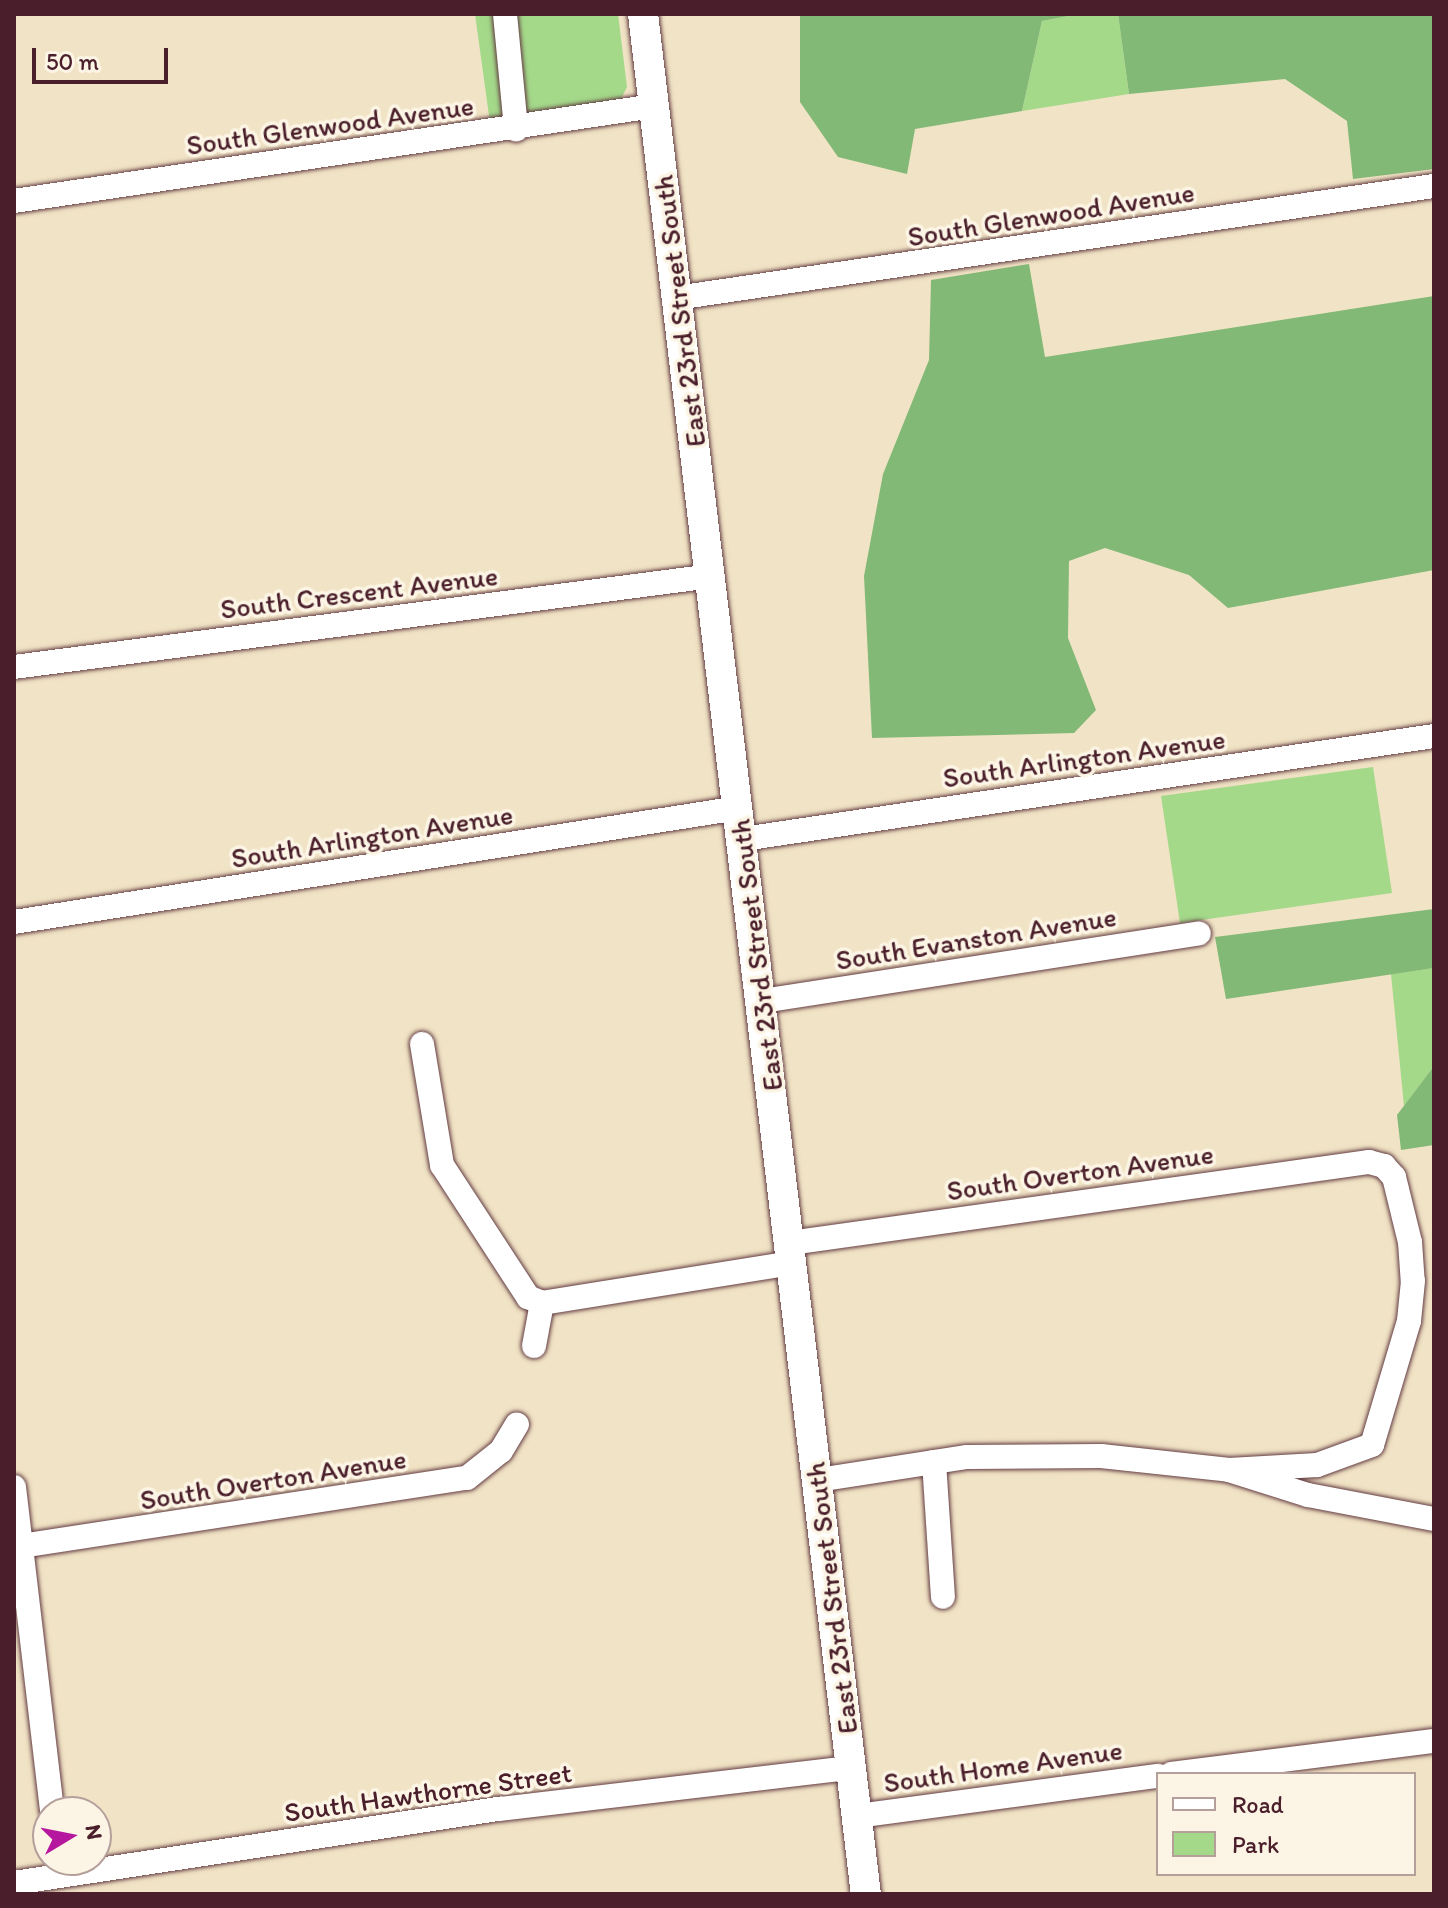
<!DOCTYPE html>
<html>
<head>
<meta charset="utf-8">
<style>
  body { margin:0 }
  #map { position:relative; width:1448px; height:1908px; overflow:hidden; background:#f1e3c5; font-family:Itim,sans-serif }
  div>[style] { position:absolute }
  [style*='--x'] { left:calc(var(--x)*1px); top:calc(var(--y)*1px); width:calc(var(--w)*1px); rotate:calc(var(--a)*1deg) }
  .green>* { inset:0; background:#a4d98a }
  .forest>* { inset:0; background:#83b976 }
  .roads { filter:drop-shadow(0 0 2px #633c42) drop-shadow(0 0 2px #633c42) }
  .minor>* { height:24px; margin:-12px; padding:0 12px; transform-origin:12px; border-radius:12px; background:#fff }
  .major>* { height:30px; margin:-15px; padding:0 15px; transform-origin:15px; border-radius:15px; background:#fff }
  span { translate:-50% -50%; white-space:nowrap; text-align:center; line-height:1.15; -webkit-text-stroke:7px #fcf5e5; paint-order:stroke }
  .street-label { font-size:28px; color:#4a1f2b }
  .frame { position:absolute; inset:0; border:16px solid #4a1f2b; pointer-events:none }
  .legend { position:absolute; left:1156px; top:1772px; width:260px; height:104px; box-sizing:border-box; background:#fcf5e5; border:2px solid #b59f9b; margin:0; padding:10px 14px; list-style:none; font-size:24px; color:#4a1f2b }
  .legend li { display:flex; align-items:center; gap:16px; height:40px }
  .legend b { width:40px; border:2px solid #b59f9b }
  .north { position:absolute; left:32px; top:1796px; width:80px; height:80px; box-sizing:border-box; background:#fcf5e5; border:2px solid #b59f9b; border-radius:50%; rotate:80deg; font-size:22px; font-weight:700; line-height:32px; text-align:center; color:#4a1f2b }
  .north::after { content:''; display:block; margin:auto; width:28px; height:36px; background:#b5179e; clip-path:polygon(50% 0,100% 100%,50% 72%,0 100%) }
  .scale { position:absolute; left:32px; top:48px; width:136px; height:36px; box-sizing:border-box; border:4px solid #4a1f2b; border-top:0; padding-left:10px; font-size:24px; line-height:28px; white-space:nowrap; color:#4a1f2b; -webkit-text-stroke:6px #fcf5e5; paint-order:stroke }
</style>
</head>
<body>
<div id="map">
  <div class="green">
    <i style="clip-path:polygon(475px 14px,618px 14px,627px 87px,621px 99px,490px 123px)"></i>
    <i style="clip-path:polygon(1079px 14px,1118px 14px,1129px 94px,1022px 111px,1042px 21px)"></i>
    <i style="clip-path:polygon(1373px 767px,1392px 893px,1180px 923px,1161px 796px)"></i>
    <i style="clip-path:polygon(1434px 968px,1434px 1066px,1404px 1106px,1391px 974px)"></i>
  </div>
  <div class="forest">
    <i style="clip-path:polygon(800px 14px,1079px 14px,1042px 21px,1022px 111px,915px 129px,907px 174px,838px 157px,800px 102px)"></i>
    <i style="clip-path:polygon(1118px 14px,1434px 14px,1434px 169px,1353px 179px,1347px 121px,1285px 79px,1129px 94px)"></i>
    <i style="clip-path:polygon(1029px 264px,1045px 357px,1434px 296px,1434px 570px,1228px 608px,1189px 575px,1105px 548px,1069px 561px,1068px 638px,1096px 710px,1074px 733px,872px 738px,864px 576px,883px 474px,929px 360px,931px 280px)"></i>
    <i style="clip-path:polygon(1434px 909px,1434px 968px,1226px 999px,1215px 937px)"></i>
    <i style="clip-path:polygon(1434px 1066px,1434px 1145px,1401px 1150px,1397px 1115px)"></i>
  </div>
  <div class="roads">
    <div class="minor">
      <i style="--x:505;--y:14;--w:116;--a:84.5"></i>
      <i style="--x:14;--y:201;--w:647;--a:-8.44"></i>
      <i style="--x:676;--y:298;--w:766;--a:-8.41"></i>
      <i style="--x:14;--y:667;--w:704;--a:-7.43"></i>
      <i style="--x:743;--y:839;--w:699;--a:-8.48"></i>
      <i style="--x:14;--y:922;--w:734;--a:-8.94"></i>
      <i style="--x:762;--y:1001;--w:442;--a:-8.8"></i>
      <i style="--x:422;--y:1044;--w:123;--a:80.6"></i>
      <i style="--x:442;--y:1165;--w:158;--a:56.9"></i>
      <i style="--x:528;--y:1297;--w:15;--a:23"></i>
      <i style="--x:542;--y:1303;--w:253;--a:-9.1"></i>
      <i style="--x:790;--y:1243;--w:585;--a:-7.96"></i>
      <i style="--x:1369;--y:1162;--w:16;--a:15"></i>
      <i style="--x:1384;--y:1166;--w:15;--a:48"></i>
      <i style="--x:1394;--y:1177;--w:67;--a:76.2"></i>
      <i style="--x:1410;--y:1242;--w:39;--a:86"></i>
      <i style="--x:1413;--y:1281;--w:40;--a:95.7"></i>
      <i style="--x:1409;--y:1321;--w:129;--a:106.6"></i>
      <i style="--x:1372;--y:1445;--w:59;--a:160"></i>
      <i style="--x:1317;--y:1465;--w:88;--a:176.7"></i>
      <i style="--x:534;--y:1346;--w:44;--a:-79.5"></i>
      <i style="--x:934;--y:1462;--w:135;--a:86.2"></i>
      <i style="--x:818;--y:1480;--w:151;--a:-8.8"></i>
      <i style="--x:967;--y:1457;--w:134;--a:-0.4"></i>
      <i style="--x:1101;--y:1456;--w:129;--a:6.2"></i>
      <i style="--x:1229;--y:1470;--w:83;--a:17.6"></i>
      <i style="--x:1308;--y:1495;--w:128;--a:10.8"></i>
      <i style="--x:14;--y:1487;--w:327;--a:83.3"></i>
      <i style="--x:14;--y:1547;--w:458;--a:-8.7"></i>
      <i style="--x:467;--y:1478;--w:43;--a:-38.5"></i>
      <i style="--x:501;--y:1451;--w:31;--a:-59"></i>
      <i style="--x:1171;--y:1774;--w:265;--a:-7.2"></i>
      <i style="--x:857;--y:1816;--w:304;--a:-7.6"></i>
      <i style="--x:14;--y:1883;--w:492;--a:-8.7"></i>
      <i style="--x:500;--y:1809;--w:353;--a:-6.7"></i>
    </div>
    <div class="major">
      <i style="--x:643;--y:14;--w:1893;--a:83.24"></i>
    </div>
  </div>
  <div class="street-label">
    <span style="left:330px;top:125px;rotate:-8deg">South Glenwood Avenue</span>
    <span style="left:1051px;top:214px;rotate:-9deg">South Glenwood Avenue</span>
    <span style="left:679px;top:311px;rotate:-97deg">East 23rd Street South</span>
    <span style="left:359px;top:592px;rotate:-7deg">South Crescent Avenue</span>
    <span style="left:1084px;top:758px;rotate:-8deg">South Arlington Avenue</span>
    <span style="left:372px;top:836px;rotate:-9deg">South Arlington Avenue</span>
    <span style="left:976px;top:938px;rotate:-9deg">South Evanston Avenue</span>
    <span style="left:756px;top:955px;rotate:-97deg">East 23rd Street South</span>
    <span style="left:1080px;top:1172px;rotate:-8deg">South Overton Avenue</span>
    <span style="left:273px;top:1479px;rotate:-9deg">South Overton Avenue</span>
    <span style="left:831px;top:1598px;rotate:-97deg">East 23rd Street South</span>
    <span style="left:1003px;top:1766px;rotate:-8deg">South Home Avenue</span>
    <span style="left:428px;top:1792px;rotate:-8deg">South Hawthorne Street</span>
  </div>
  <div class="frame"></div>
  <ul class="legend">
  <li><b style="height:10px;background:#fff"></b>Road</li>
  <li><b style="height:22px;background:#a4d98a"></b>Park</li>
  </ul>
  <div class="north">N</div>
  <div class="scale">50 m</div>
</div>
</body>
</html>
